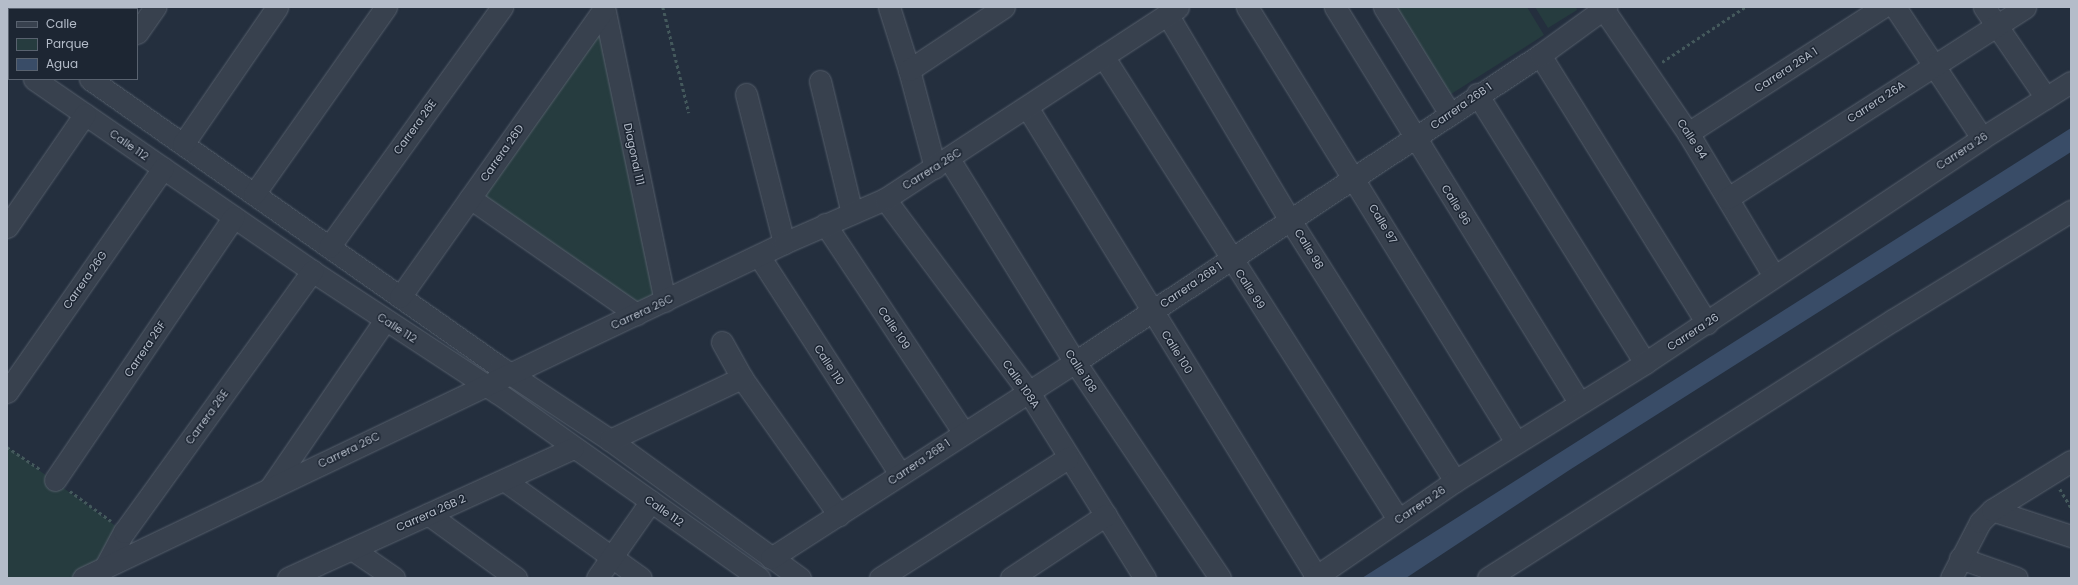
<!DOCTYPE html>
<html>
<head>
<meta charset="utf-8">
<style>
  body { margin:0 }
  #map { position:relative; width:2078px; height:585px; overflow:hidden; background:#242f3e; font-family:Poppins,sans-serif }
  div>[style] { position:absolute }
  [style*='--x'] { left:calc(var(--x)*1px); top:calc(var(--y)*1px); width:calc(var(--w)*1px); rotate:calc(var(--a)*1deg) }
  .green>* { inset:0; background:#263c3f }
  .water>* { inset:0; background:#394c67 }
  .path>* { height:2.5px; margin-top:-1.25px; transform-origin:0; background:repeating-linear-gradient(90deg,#44595c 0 3px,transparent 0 6px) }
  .roads { filter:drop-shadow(0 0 1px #565f6c) drop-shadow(0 0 1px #565f6c) }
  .minor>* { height:21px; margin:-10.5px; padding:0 10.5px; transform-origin:10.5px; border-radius:10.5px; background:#38414e }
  span { translate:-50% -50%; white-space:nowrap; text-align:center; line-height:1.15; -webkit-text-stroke:3px #1d2633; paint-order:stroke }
  .street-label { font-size:11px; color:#b4bcc9 }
  .frame { position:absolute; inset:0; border:8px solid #b4bcc9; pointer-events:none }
  .legend { position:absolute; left:8px; top:8px; width:130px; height:72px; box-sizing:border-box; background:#1d2633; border:1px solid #59626f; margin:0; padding:5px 7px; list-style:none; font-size:12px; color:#b4bcc9 }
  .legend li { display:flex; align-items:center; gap:8px; height:20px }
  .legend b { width:20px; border:1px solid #59626f }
</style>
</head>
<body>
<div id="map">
  <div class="green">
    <i style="clip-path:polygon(1392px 7px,1527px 7px,1544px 35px,1448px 96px)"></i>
    <i style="clip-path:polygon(1535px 7px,1576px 7px,1577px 10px,1548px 28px)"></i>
    <i style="clip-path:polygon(604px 9px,665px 301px,636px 314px,470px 198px)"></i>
    <i style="clip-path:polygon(7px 447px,124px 532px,83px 578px,7px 578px)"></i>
  </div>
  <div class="water">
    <i style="clip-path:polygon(2071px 128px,2071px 152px,1571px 469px,1406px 578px,1362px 578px)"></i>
  </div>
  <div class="path">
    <i style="--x:663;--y:7;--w:109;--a:76.2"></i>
    <i style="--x:1662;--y:62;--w:100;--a:-33.5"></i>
    <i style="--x:7;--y:447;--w:40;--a:34"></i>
    <i style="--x:2060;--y:489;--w:21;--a:59"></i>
    <i style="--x:70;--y:491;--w:51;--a:36.2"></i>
  </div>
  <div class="roads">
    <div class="minor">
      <i style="--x:604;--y:7;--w:300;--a:78.3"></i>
      <i style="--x:889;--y:7;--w:66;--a:72.4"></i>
      <i style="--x:909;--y:70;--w:101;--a:75.1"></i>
      <i style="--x:1247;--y:7;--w:511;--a:58.27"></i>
      <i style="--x:1335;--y:7;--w:464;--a:58.3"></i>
      <i style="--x:1384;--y:7;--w:126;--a:58.3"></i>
      <i style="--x:1602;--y:7;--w:153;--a:55.7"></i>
      <i style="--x:1688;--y:133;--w:167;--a:59"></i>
      <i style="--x:1895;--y:7;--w:157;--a:56.4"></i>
      <i style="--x:1984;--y:7;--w:110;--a:55.7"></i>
      <i style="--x:40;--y:9;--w:2;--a:-63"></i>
      <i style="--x:1167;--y:14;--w:240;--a:59.2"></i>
      <i style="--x:1290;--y:220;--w:309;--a:57.7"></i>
      <i style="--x:7;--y:21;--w:2;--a:27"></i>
      <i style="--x:137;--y:33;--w:32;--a:-55"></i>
      <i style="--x:1540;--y:55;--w:316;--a:58.1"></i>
      <i style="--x:1103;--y:56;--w:549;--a:57.5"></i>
      <i style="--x:7;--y:60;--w:3;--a:45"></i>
      <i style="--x:909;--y:70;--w:114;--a:-33.6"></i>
      <i style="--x:34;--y:79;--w:338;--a:34.6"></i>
      <i style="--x:312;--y:271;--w:222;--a:33.3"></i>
      <i style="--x:498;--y:393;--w:320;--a:35.3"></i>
      <i style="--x:90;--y:79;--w:501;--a:35.09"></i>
      <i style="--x:500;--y:367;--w:132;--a:33.6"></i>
      <i style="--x:610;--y:440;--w:235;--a:36"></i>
      <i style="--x:820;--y:81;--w:136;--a:76.4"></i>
      <i style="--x:746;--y:94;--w:154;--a:75.7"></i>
      <i style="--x:1477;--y:94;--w:317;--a:58"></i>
      <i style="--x:1027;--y:107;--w:551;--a:58.36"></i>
      <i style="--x:1688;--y:133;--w:232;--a:-32.9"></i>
      <i style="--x:183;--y:144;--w:166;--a:-55.5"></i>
      <i style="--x:949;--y:159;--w:239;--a:58.2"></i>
      <i style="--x:1075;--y:362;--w:260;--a:56.1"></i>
      <i style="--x:254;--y:194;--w:229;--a:-54.8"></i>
      <i style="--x:470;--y:198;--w:203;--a:34.9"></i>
      <i style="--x:1728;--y:198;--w:353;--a:-32.7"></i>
      <i style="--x:885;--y:199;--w:239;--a:53.3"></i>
      <i style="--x:1028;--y:391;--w:221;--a:58"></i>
      <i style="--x:825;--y:224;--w:250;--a:56.4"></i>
      <i style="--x:7;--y:227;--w:137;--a:-55.4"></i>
      <i style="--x:329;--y:247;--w:296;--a:-54.2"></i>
      <i style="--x:759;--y:256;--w:260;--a:57.1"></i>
      <i style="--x:400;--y:297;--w:353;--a:-54.7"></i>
      <i style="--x:722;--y:342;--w:41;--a:60.9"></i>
      <i style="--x:742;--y:378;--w:168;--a:54.7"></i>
      <i style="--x:7;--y:392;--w:273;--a:-55.1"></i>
      <i style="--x:610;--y:440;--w:146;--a:-25.2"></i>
      <i style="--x:55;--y:480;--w:318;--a:-55.8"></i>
      <i style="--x:504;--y:480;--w:168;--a:35.6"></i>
      <i style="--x:270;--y:488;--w:204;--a:-55.6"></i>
      <i style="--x:1992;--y:510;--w:83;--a:18.2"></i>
      <i style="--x:428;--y:514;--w:109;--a:36"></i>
      <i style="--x:352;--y:549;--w:51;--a:34.6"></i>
      <i style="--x:771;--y:558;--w:362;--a:-32.8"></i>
      <i style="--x:1075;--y:362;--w:557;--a:-33.43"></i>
      <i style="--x:1540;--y:55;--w:82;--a:-36"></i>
      <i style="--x:1960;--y:558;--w:60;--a:19.3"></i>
      <i style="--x:105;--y:567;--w:40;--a:-62"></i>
      <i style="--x:124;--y:532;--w:322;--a:-54.2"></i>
      <i style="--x:83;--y:578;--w:777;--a:-25.54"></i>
      <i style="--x:784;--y:243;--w:110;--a:-23.5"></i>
      <i style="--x:885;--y:199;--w:350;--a:-33.2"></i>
      <i style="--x:288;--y:578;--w:313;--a:-24.5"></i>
      <i style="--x:597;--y:578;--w:94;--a:-55"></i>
      <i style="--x:880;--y:578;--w:223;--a:-32.6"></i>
      <i style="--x:1011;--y:578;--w:114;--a:-33.6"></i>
      <i style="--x:1314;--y:578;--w:171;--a:-34.5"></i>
      <i style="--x:1455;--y:481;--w:224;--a:-31.8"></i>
      <i style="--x:1645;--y:363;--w:405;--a:-33.7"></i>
      <i style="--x:1982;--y:138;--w:105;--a:-32.2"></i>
      <i style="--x:1488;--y:578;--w:480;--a:-32.5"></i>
      <i style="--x:1893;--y:320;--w:209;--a:-31.5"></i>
      <i style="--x:1951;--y:578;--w:63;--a:-62.6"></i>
      <i style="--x:1980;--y:522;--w:17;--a:-45"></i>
      <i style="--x:1992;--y:510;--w:93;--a:-31.8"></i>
    </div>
  </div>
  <div class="street-label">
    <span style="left:1786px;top:70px;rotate:-33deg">Carrera 26A 1</span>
    <span style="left:1876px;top:102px;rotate:-33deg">Carrera 26A</span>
    <span style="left:1461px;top:106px;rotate:-35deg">Carrera 26B 1</span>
    <span style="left:415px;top:127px;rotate:-54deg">Carrera 26E</span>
    <span style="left:1692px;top:139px;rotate:57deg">Calle 94</span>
    <span style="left:129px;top:145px;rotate:35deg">Calle 112</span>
    <span style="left:1962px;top:151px;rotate:-33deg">Carrera 26</span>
    <span style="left:502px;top:153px;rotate:-55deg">Carrera 26D</span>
    <span style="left:634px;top:154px;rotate:78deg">Diagonal 111</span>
    <span style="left:932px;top:169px;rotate:-32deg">Carrera 26C</span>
    <span style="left:1456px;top:205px;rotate:58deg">Calle 96</span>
    <span style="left:1383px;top:224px;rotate:59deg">Calle 97</span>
    <span style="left:1309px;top:249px;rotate:58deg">Calle 98</span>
    <span style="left:85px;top:280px;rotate:-55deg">Carrera 26G</span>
    <span style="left:1191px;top:285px;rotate:-34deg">Carrera 26B 1</span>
    <span style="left:1250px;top:289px;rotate:57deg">Calle 99</span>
    <span style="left:642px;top:312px;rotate:-25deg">Carrera 26C</span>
    <span style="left:397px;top:328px;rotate:33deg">Calle 112</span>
    <span style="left:894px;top:328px;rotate:56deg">Calle 109</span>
    <span style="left:1693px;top:332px;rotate:-33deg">Carrera 26</span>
    <span style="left:145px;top:349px;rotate:-56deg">Carrera 26F</span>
    <span style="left:1177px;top:352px;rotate:58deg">Calle 100</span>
    <span style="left:829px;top:365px;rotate:57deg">Calle 110</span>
    <span style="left:1081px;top:371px;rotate:57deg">Calle 108</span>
    <span style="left:1021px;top:384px;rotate:55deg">Calle 108A</span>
    <span style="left:207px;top:417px;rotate:-54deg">Carrera 26E</span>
    <span style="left:349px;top:450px;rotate:-26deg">Carrera 26C</span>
    <span style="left:919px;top:462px;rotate:-34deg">Carrera 26B 1</span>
    <span style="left:1420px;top:505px;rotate:-34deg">Carrera 26</span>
    <span style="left:664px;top:511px;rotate:35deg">Calle 112</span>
    <span style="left:431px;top:513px;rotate:-24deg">Carrera 26B 2</span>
  </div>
  <div class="frame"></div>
  <ul class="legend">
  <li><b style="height:5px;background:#38414e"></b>Calle</li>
  <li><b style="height:11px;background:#263c3f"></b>Parque</li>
  <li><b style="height:11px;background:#394c67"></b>Agua</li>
  </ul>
</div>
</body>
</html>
